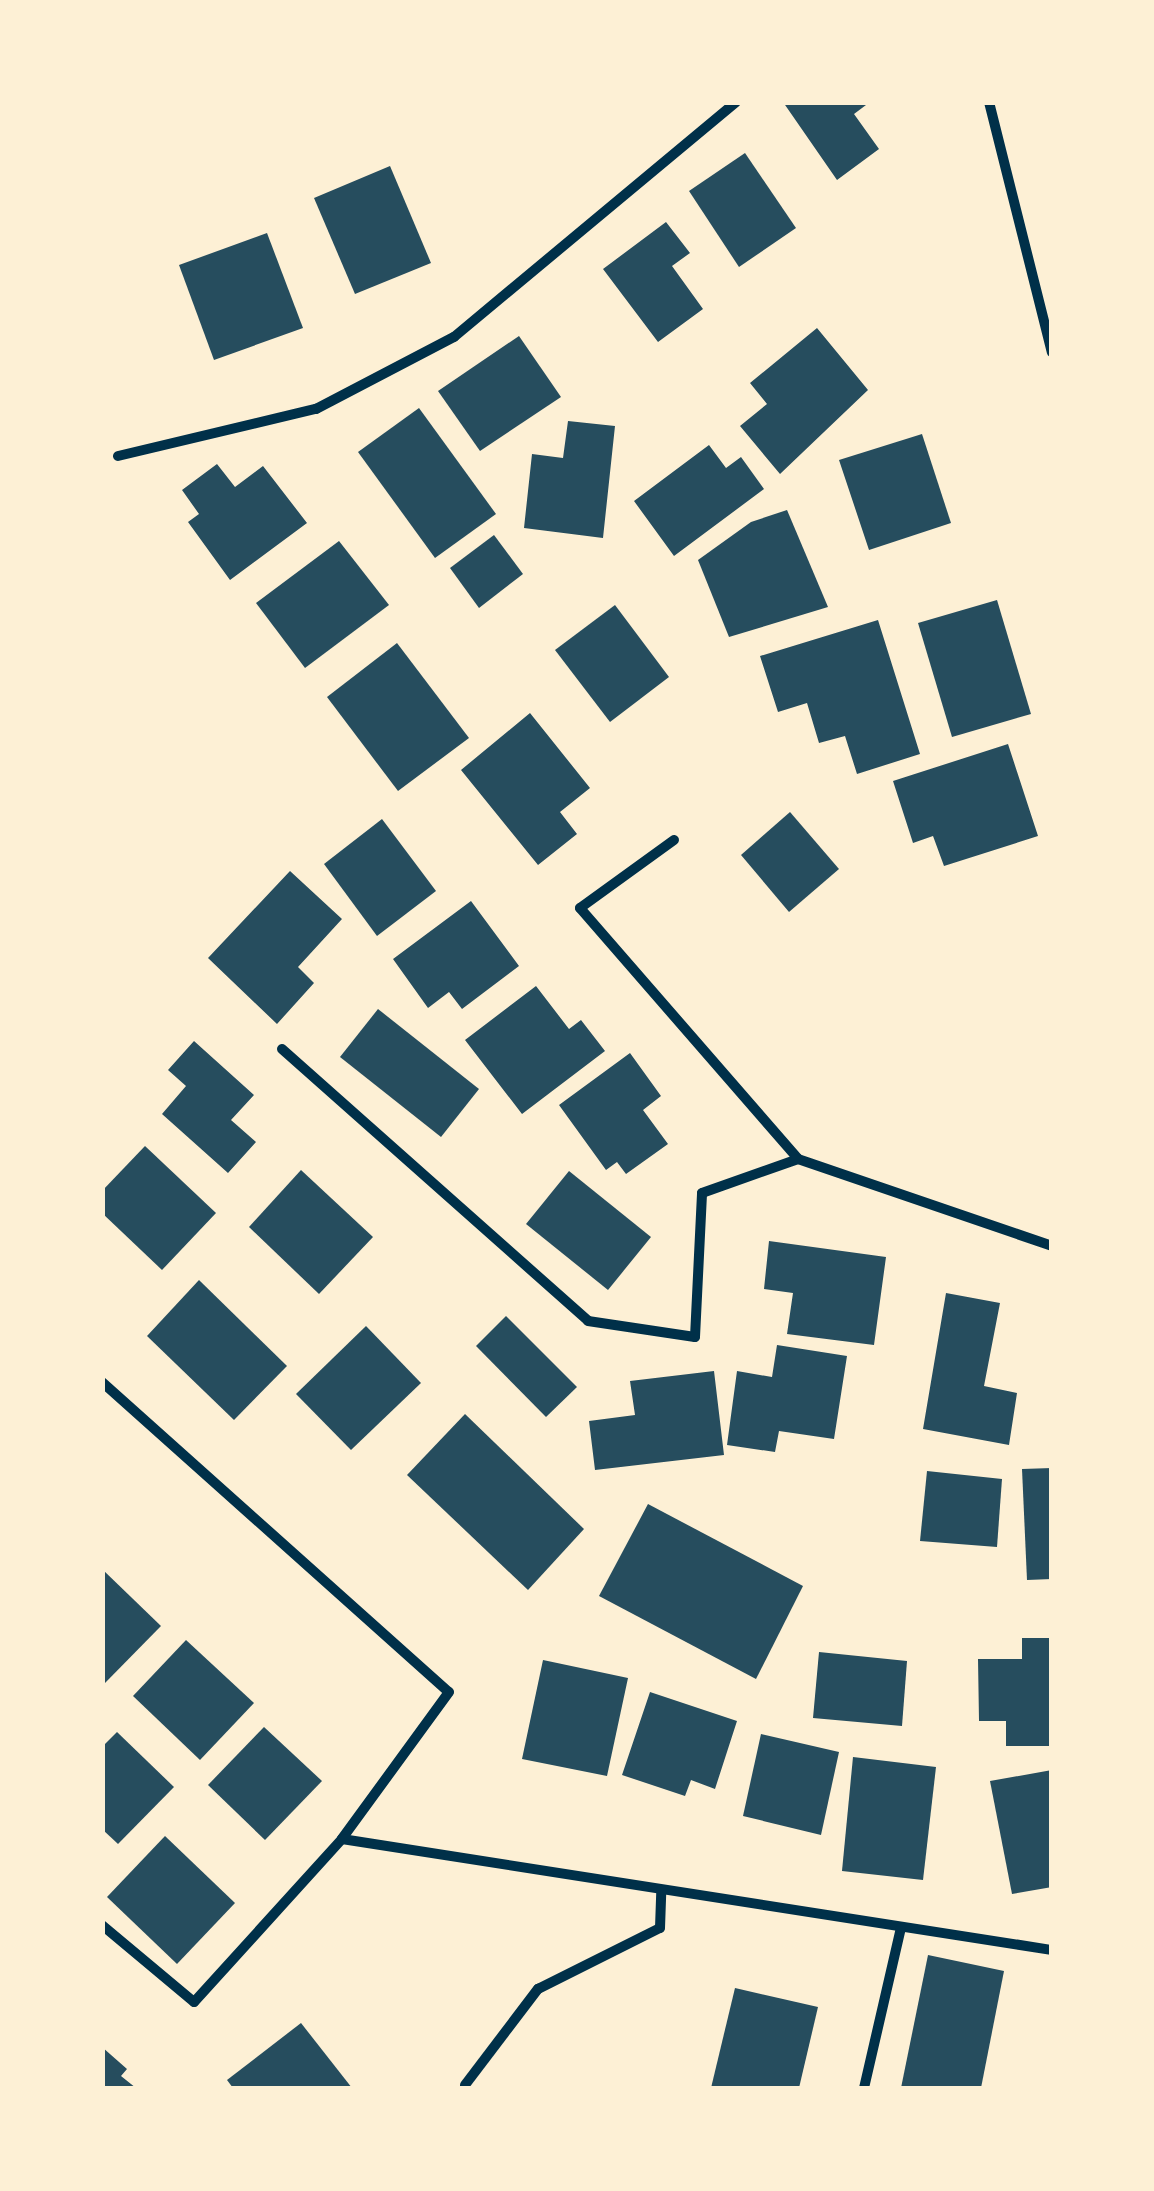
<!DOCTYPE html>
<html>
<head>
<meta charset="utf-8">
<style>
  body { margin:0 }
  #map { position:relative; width:1154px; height:2191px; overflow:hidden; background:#fdf0d5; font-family:Overpass,sans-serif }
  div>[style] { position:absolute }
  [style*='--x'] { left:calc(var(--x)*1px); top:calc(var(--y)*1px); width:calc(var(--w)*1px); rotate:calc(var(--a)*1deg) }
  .building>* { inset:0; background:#264d5e }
  .minor>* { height:10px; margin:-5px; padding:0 5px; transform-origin:5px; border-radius:5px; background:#003049 }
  span { translate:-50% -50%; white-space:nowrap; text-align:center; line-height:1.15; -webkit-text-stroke:10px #fdf0d5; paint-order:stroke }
  .frame { position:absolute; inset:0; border:105px solid #fdf0d5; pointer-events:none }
</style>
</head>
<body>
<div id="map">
  <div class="building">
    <i style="clip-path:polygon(783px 102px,870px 102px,854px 114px,879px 149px,837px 180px)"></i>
    <i style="clip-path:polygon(745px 153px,796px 228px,739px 267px,689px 191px)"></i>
    <i style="clip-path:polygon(390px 166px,431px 263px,355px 294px,314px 198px)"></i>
    <i style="clip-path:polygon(666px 222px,690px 253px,672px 266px,703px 309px,658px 342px,603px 269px)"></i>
    <i style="clip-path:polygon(267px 233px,303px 328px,214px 360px,179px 265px)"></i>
    <i style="clip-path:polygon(817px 328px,868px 390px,780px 474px,740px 426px,767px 404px,750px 383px)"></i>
    <i style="clip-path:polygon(519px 336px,561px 397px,480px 451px,438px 391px)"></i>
    <i style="clip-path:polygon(419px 408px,496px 514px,435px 558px,358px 452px)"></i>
    <i style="clip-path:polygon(568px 421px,615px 426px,603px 538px,524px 528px,532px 454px,563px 458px)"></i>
    <i style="clip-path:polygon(922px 434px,951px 523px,869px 550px,839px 460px)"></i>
    <i style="clip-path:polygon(709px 445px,726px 468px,741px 457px,764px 489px,674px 556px,634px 501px)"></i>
    <i style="clip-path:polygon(217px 464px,235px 487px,263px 466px,307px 523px,230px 580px,188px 522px,199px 514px,182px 490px)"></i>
    <i style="clip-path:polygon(787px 510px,828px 607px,729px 637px,698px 560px,751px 522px)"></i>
    <i style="clip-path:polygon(494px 535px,523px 574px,479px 608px,450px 568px)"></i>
    <i style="clip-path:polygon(339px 541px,389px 605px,305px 668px,256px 603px)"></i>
    <i style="clip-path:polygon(997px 600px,1031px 714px,952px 737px,918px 623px)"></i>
    <i style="clip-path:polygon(615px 605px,669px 677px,610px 722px,555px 650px)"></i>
    <i style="clip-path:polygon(878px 620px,920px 754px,857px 774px,845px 736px,819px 743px,807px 703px,778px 712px,760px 656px)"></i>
    <i style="clip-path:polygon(397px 643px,469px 738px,398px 791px,327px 697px)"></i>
    <i style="clip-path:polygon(530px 713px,590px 788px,560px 812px,577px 834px,538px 865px,461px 770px)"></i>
    <i style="clip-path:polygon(1008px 744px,1038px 836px,944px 866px,933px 836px,913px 843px,893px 781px)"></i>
    <i style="clip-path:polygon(790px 812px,839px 869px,789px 912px,741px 855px)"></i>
    <i style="clip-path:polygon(382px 819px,436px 891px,377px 936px,324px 864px)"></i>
    <i style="clip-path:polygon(290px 871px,342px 919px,298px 967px,314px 983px,277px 1024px,208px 958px)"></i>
    <i style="clip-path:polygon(471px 901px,519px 966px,462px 1009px,449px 992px,428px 1008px,393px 959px)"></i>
    <i style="clip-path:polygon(536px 986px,569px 1029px,581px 1020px,605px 1051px,522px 1114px,465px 1040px)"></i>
    <i style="clip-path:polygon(378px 1009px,479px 1089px,441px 1137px,340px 1057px)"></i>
    <i style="clip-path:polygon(194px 1041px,254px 1095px,231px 1120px,256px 1142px,228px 1173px,162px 1114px,186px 1086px,168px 1070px)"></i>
    <i style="clip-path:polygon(630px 1053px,661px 1096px,643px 1110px,668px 1144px,626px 1174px,617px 1162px,606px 1170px,559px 1105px)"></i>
    <i style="clip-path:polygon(145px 1146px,216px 1213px,162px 1270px,102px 1213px,102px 1191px)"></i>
    <i style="clip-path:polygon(301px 1170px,373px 1237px,319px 1294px,249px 1227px)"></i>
    <i style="clip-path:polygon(569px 1171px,651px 1237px,608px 1290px,526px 1224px)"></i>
    <i style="clip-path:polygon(769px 1241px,886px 1257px,874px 1345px,787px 1334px,793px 1293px,764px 1289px)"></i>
    <i style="clip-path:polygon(199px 1280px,287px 1366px,234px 1420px,147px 1336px)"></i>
    <i style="clip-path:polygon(946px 1293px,1000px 1303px,984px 1386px,1017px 1393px,1009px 1445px,923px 1429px)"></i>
    <i style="clip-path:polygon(506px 1316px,577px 1387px,546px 1417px,476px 1346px)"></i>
    <i style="clip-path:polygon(366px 1326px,421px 1383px,351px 1450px,296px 1394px)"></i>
    <i style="clip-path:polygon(777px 1345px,847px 1356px,834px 1439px,779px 1431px,775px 1452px,727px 1445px,737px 1371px,772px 1377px)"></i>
    <i style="clip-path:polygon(714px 1371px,724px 1455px,595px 1470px,589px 1421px,635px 1415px,630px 1381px)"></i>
    <i style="clip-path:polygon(465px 1414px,584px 1529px,528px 1590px,407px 1475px)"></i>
    <i style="clip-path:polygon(1052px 1468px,1052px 1579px,1027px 1580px,1022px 1469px)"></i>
    <i style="clip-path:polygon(927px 1471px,1002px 1479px,997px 1547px,920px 1541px)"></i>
    <i style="clip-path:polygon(648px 1504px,803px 1586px,756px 1679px,599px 1596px)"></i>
    <i style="clip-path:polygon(102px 1569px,161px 1626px,105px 1683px,102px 1681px)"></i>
    <i style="clip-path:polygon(1022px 1638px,1052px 1638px,1052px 1746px,1006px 1746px,1006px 1721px,979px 1721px,978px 1659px,1022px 1659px)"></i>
    <i style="clip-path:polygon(186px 1640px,254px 1703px,200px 1760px,133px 1696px)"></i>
    <i style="clip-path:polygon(819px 1652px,907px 1661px,902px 1726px,813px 1718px)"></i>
    <i style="clip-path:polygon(543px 1660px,628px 1678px,607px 1776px,522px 1759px)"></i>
    <i style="clip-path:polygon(650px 1692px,737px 1721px,715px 1789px,691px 1780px,685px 1796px,622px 1775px)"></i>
    <i style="clip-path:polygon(264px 1727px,322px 1781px,265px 1840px,208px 1785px)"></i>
    <i style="clip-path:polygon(117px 1732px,174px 1787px,118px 1844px,102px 1829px,102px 1747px)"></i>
    <i style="clip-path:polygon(761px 1734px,839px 1752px,821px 1835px,743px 1816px)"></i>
    <i style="clip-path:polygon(853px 1757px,936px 1767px,923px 1880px,842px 1871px)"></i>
    <i style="clip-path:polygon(1052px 1770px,1052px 1887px,1012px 1894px,990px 1781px)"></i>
    <i style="clip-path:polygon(165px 1836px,235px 1903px,177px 1964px,107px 1897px)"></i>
    <i style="clip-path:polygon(928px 1955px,1004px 1971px,981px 2088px,901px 2088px)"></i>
    <i style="clip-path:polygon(735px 1988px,818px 2007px,799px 2088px,711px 2088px)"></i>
    <i style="clip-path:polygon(301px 2023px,352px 2088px,233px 2088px,227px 2080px)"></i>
    <i style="clip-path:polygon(102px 2047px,127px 2069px,121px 2076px,136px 2088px,102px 2088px)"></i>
  </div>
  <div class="minor">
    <i style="--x:989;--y:102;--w:258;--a:75.9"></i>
    <i style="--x:118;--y:456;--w:204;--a:-13.4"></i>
    <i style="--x:316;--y:409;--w:156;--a:-27.6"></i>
    <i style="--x:454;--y:337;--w:367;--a:-39.8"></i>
    <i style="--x:674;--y:840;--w:116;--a:144.1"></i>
    <i style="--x:580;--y:908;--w:332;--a:49"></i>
    <i style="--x:798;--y:1159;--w:268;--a:18.9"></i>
    <i style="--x:282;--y:1049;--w:409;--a:41.6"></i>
    <i style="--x:588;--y:1321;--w:108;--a:8.5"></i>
    <i style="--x:695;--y:1337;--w:144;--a:-87.2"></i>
    <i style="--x:702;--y:1193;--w:102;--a:-19.5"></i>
    <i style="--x:102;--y:1382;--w:465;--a:41.8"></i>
    <i style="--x:449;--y:1692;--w:182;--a:126.1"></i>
    <i style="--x:342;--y:1839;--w:220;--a:132.2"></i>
    <i style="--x:194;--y:2002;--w:120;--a:-140.1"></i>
    <i style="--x:342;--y:1839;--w:719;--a:8.89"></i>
    <i style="--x:465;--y:2085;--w:121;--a:-52.8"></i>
    <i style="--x:538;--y:1989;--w:136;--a:-26.6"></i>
    <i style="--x:660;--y:1928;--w:38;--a:-88"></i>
    <i style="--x:864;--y:2088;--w:164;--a:-77"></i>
  </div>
  <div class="frame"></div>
</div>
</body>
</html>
